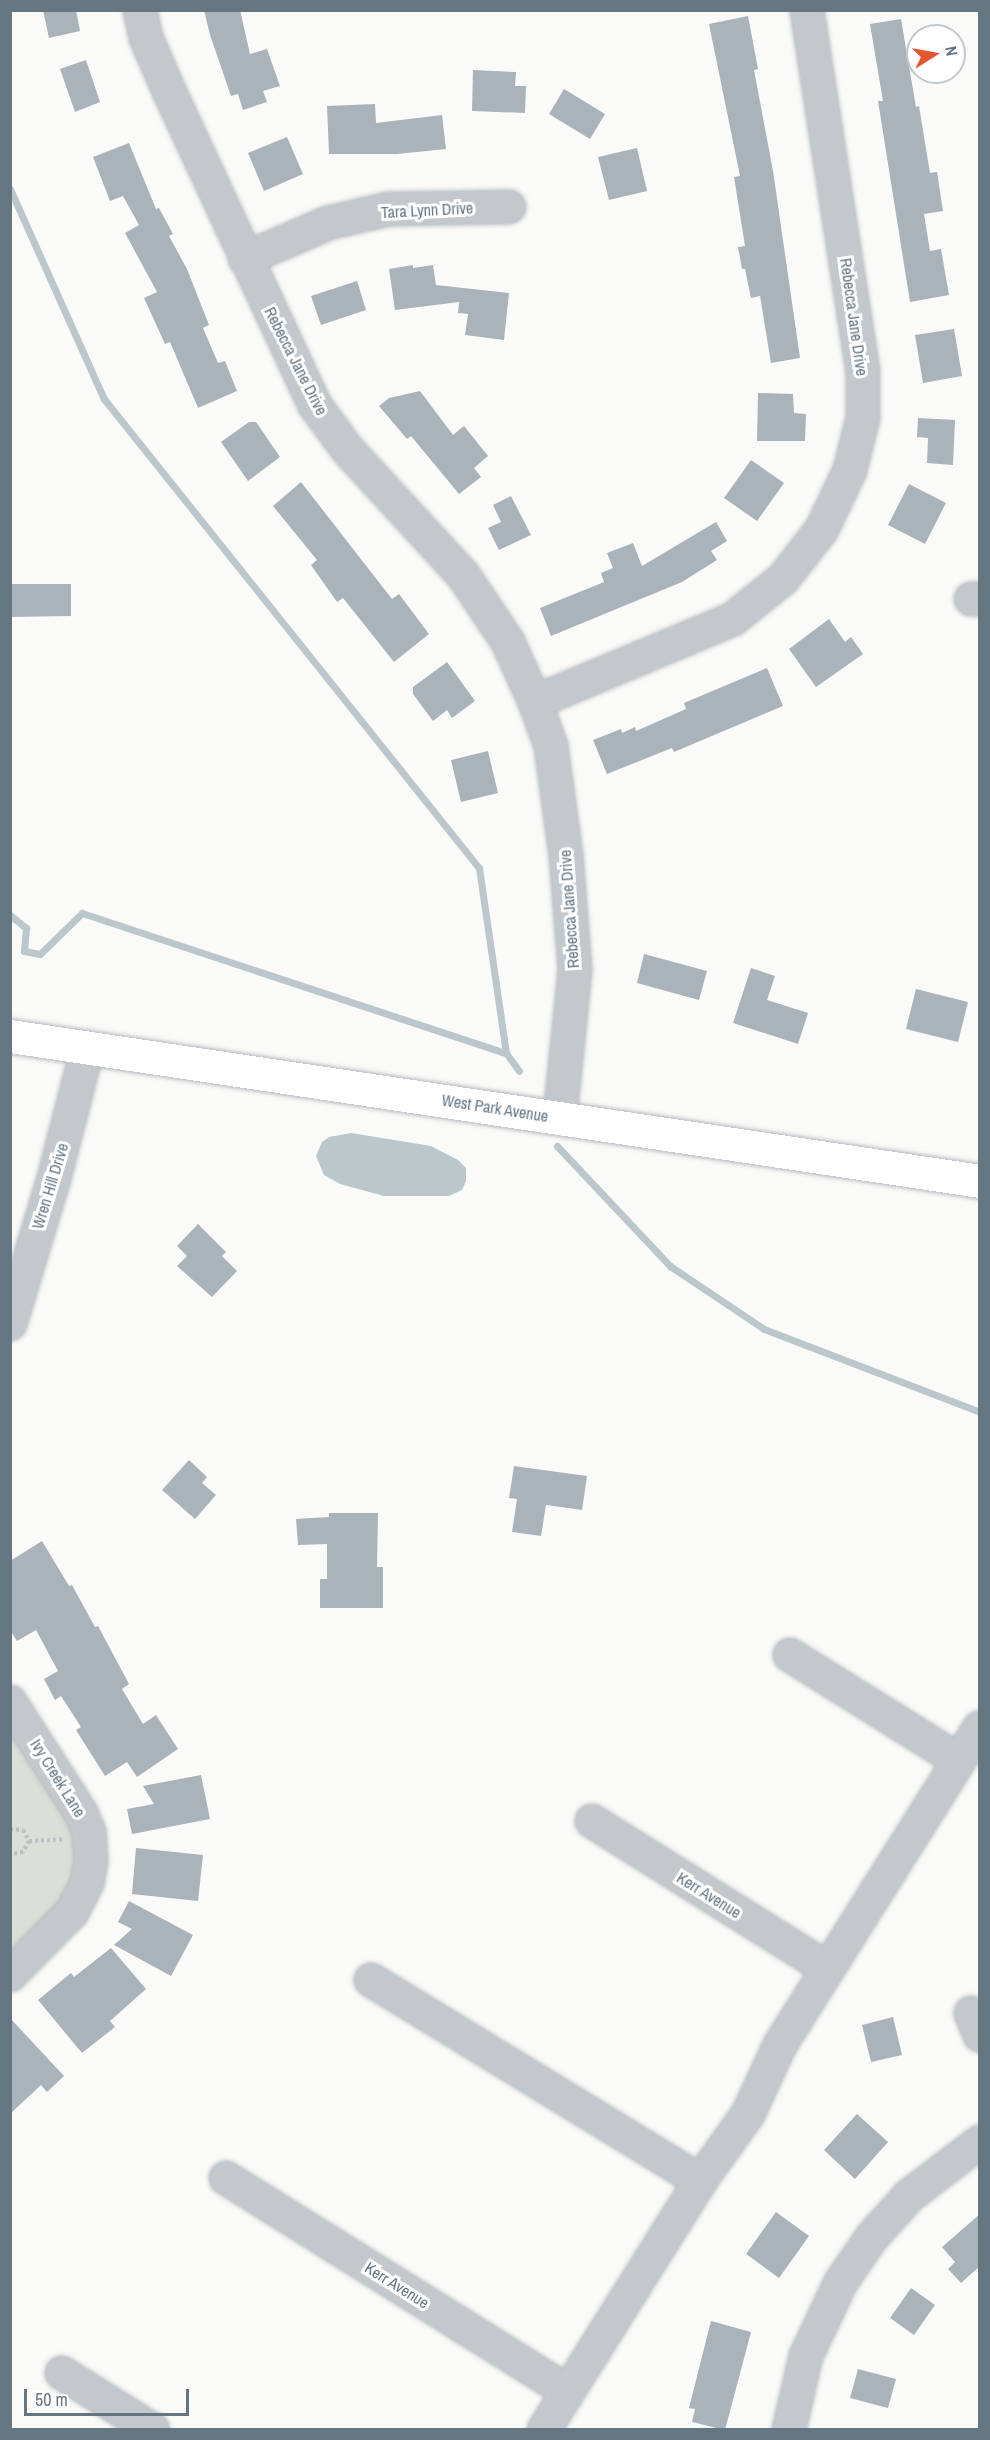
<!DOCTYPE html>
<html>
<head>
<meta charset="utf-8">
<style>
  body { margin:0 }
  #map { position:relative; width:990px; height:2440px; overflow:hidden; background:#fafaf8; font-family:"Archivo Narrow",sans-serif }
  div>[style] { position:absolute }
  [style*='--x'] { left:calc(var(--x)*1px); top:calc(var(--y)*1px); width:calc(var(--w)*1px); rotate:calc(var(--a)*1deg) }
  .green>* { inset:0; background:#dadfd7 }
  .water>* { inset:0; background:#bbc7cb }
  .stream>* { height:7px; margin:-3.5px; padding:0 3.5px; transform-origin:3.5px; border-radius:3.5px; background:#bbc7cb }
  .building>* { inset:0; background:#aab3b9 }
  .path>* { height:4px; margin-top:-2px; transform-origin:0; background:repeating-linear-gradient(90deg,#bbbfc2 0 3px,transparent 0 6px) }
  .roads { filter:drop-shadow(0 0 2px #b5babe) drop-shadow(0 0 2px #b5babe) }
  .minor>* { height:32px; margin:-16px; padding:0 16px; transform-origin:16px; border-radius:16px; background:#c3c8cc }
  .major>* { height:33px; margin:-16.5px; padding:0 16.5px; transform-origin:16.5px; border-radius:16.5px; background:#fff }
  span { translate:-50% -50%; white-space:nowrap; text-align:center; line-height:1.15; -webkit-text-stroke:6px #fff; paint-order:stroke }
  .street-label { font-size:16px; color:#657683 }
  .frame { position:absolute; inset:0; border:12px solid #657683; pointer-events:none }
  .north { position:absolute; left:906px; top:24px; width:60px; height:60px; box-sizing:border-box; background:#fff; border:2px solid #c1c8cd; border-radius:50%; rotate:79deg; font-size:16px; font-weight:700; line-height:24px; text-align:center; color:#657683 }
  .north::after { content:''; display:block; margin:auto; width:21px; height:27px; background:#e4572e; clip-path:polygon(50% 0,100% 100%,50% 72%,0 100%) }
  .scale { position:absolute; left:24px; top:2389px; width:165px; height:27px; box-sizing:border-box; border:3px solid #657683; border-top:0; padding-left:8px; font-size:18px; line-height:21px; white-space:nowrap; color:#657683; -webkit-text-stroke:4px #fff; paint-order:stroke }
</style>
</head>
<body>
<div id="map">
  <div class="green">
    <i style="clip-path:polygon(10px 1726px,64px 1807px,74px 1834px,78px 1860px,73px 1882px,59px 1908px,10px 1958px)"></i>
  </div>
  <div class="water">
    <i style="clip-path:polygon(351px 1133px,431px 1146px,458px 1160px,466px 1168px,466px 1181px,462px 1190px,449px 1196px,384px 1196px,340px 1184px,324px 1175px,316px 1156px,322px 1142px,329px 1137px)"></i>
  </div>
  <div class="stream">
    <i style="--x:10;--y:189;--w:230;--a:65.9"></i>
    <i style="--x:104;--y:399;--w:600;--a:51.36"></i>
    <i style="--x:479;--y:868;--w:187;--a:81.7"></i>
    <i style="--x:506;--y:1053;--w:22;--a:54"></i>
    <i style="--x:10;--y:915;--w:21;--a:39"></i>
    <i style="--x:26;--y:928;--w:23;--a:95"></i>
    <i style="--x:24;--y:951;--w:16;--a:11"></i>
    <i style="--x:40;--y:954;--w:59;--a:-44.3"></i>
    <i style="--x:82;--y:913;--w:447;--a:18.3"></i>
    <i style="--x:557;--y:1146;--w:165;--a:46.7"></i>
    <i style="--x:670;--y:1266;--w:113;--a:33.8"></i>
    <i style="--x:764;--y:1329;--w:231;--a:21"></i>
  </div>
  <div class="building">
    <i style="clip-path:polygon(43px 10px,76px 10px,80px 31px,49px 38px)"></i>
    <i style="clip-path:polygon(204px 10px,240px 10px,250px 54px,267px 49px,280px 86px,263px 91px,267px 102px,243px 110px,238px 94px,231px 96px,210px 35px)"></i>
    <i style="clip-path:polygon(748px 16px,758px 69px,754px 70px,773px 171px,800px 358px,771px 363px,760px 296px,751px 298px,745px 269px,742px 269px,738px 247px,745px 246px,734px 177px,740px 176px,709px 24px)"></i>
    <i style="clip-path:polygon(901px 19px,916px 107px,919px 106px,930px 173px,937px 172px,943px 211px,924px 214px,930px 251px,941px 249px,949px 295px,910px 302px,878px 101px,883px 101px,870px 24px)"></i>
    <i style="clip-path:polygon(86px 60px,100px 102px,75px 112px,60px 69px)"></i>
    <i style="clip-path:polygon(473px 70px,516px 72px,515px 86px,526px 86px,525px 113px,472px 111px)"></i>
    <i style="clip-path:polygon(564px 89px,605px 114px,590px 139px,549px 114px)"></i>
    <i style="clip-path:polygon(375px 104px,376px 123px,442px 115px,446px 149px,397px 154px,329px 154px,327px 106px)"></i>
    <i style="clip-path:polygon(287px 137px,303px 174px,264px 191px,248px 153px)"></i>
    <i style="clip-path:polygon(129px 143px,156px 209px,159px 208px,173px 234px,169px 236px,187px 269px,209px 325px,203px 328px,218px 363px,225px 361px,237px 391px,198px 408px,170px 342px,165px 344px,144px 298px,157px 292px,125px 233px,139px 225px,123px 196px,110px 201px,93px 157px)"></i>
    <i style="clip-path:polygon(637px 148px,647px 191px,609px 200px,598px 157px)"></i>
    <i style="clip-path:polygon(413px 265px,413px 268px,433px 265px,436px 285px,509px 293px,504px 340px,465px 335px,468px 314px,458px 313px,459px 302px,395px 310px,389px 269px)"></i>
    <i style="clip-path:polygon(357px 281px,366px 310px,321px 325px,311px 296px)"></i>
    <i style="clip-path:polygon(954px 329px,962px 376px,923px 383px,915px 335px)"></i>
    <i style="clip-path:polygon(420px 391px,453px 435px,464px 426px,488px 456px,474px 468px,481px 477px,459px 494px,411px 436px,407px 439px,379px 406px,389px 398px)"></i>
    <i style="clip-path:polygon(758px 393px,793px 394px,794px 413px,806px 414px,805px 441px,757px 441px)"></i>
    <i style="clip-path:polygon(918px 418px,955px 420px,953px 465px,927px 463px,928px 438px,917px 437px)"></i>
    <i style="clip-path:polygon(249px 422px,256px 422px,280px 457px,248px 481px,221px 442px)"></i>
    <i style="clip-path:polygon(751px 460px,784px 483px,757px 521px,724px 498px)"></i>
    <i style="clip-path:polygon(301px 482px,392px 599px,399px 594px,429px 634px,394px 662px,343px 598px,337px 602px,311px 565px,317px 560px,273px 506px)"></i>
    <i style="clip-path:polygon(909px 484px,946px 503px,925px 544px,888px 525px)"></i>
    <i style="clip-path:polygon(511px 496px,531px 535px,499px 550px,488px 528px,501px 522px,493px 505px)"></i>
    <i style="clip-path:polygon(716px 522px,727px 541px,711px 551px,717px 560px,682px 582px,551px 636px,540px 608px,604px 582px,601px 573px,613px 568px,607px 553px,633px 543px,642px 566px)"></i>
    <i style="clip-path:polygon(10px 584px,71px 584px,71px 616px,10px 617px)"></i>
    <i style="clip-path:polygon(829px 619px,845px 642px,851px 637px,863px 654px,816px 687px,789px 649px)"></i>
    <i style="clip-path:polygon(447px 662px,475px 701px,452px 718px,447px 710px,433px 721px,413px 694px,413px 687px)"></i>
    <i style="clip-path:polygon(767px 668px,783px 706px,674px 752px,672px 748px,607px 774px,593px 740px,621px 729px,622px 733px,635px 727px,636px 731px,686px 709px,684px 703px)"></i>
    <i style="clip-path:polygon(488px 751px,498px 793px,461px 802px,451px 760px)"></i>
    <i style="clip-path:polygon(644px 954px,707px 971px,699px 1000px,637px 983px)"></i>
    <i style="clip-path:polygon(751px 968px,775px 976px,767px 1000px,808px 1013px,798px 1044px,733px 1023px)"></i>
    <i style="clip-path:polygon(916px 989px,968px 1002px,958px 1042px,906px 1029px)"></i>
    <i style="clip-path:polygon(198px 1224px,226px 1252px,222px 1256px,237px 1271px,212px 1297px,177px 1266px,187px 1256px,177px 1246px)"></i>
    <i style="clip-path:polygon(189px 1460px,207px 1477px,202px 1483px,216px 1495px,195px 1519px,162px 1490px)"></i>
    <i style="clip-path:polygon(514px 1466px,587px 1476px,582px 1510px,546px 1505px,541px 1536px,512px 1532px,517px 1499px,509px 1498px)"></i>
    <i style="clip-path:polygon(329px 1513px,378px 1513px,377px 1567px,383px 1567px,383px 1608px,320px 1608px,320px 1579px,327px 1579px,327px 1544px,298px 1545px,296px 1519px,329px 1517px)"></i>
    <i style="clip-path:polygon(42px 1541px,69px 1586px,72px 1585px,95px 1627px,98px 1626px,129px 1684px,122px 1689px,143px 1724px,156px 1715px,178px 1749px,137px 1777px,127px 1762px,105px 1776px,76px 1730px,81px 1727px,61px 1696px,55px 1700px,44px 1679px,58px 1671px,36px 1630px,17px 1641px,10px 1630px,10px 1561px)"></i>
    <i style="clip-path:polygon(201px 1775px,210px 1819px,132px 1834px,127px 1809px,154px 1804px,143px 1786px)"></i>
    <i style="clip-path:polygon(136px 1848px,203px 1855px,198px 1901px,132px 1894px)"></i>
    <i style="clip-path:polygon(129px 1901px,193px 1935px,171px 1976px,114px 1945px,132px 1929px,118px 1922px)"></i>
    <i style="clip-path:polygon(111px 1948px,146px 1989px,110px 2021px,115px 2027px,82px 2053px,38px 2000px,71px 1973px,74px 1977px)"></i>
    <i style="clip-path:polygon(893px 2017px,902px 2055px,871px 2062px,862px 2025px)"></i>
    <i style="clip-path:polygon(10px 2018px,64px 2076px,47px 2092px,41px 2085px,10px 2114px)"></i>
    <i style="clip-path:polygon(857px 2114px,888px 2142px,855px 2179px,824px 2150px)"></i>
    <i style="clip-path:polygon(776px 2212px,809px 2236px,779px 2278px,746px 2254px)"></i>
    <i style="clip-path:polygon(980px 2214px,980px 2266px,961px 2283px,948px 2269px,955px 2262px,942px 2247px)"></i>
    <i style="clip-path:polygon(911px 2288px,935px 2305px,914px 2335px,890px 2318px)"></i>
    <i style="clip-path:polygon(711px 2321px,751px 2332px,725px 2430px,692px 2422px,695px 2409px,689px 2408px)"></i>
    <i style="clip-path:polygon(858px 2369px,896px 2379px,888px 2408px,850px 2398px)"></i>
  </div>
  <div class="path">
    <i style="--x:10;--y:1829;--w:13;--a:4"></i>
    <i style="--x:23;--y:1830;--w:13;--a:61"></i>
    <i style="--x:29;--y:1841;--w:13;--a:119"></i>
    <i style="--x:23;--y:1852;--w:13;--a:171"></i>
    <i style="--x:29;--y:1841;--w:35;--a:-3"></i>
  </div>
  <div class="roads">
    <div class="minor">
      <i style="--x:140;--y:10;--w:29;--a:78"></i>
      <i style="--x:146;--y:38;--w:58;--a:66.5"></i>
      <i style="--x:169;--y:91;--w:345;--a:65.1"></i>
      <i style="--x:314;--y:404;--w:56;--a:53.7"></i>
      <i style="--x:347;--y:449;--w:171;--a:47.4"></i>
      <i style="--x:463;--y:575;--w:81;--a:56.1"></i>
      <i style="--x:508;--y:642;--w:66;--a:65.8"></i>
      <i style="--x:535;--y:702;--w:47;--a:70"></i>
      <i style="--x:551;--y:746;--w:110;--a:82.2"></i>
      <i style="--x:566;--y:855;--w:115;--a:85.5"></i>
      <i style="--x:575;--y:970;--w:149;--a:95.8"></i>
      <i style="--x:245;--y:259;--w:90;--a:-23.4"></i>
      <i style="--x:328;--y:223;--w:63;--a:-12.9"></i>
      <i style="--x:389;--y:209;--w:120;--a:-1"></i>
      <i style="--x:971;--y:599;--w:9;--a:0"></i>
      <i style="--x:535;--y:702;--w:215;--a:-22.7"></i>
      <i style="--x:733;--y:619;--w:64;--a:-38.7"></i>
      <i style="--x:783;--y:579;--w:63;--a:-52"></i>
      <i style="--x:822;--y:529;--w:65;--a:-64.6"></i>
      <i style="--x:850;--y:470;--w:54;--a:-76"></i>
      <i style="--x:863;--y:418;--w:46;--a:-90"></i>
      <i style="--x:863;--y:372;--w:366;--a:-98.8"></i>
      <i style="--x:10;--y:1324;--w:148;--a:-73.2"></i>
      <i style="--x:53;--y:1182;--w:139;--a:-75.5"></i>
      <i style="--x:790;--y:1655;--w:198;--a:32"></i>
      <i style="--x:10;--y:1702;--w:132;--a:57.4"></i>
      <i style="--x:81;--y:1813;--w:21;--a:67"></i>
      <i style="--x:89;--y:1832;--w:29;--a:86"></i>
      <i style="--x:91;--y:1861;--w:22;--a:100"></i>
      <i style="--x:87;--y:1883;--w:33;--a:117"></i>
      <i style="--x:72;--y:1912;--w:88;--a:134.5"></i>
      <i style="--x:592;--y:1821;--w:276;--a:32.1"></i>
      <i style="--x:371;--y:1980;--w:386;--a:31.4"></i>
      <i style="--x:971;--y:2013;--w:24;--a:68"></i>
      <i style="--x:226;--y:2178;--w:402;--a:32"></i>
      <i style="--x:62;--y:2373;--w:107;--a:32.1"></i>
      <i style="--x:544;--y:2430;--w:294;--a:-57.9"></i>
      <i style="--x:700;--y:2181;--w:82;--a:-54.4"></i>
      <i style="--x:748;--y:2114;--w:76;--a:-65.1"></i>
      <i style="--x:780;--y:2045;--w:375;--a:-57.8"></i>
      <i style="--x:789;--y:2430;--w:76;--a:-77.1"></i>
      <i style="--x:806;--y:2356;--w:82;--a:-64.7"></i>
      <i style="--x:841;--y:2282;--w:55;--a:-55.4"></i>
      <i style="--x:872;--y:2237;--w:55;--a:-47.9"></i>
      <i style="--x:909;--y:2196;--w:89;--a:-37.3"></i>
    </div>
    <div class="major">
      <i style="--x:10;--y:1036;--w:981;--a:8.5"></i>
    </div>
  </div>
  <div class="street-label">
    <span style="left:427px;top:210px;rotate:-3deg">Tara Lynn Drive</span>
    <span style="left:854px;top:317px;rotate:82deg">Rebecca Jane Drive</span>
    <span style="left:296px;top:361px;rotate:63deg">Rebecca Jane Drive</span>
    <span style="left:569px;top:909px;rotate:-94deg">Rebecca Jane Drive</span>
    <span style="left:495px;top:1108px;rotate:9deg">West Park Avenue</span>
    <span style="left:50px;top:1186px;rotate:-73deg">Wren Hill Drive</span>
    <span style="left:58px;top:1778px;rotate:58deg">Ivy Creek Lane</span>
    <span style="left:709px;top:1895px;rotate:32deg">Kerr Avenue</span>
    <span style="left:397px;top:2285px;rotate:32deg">Kerr Avenue</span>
  </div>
  <div class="frame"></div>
  <div class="north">N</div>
  <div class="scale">50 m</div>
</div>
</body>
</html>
